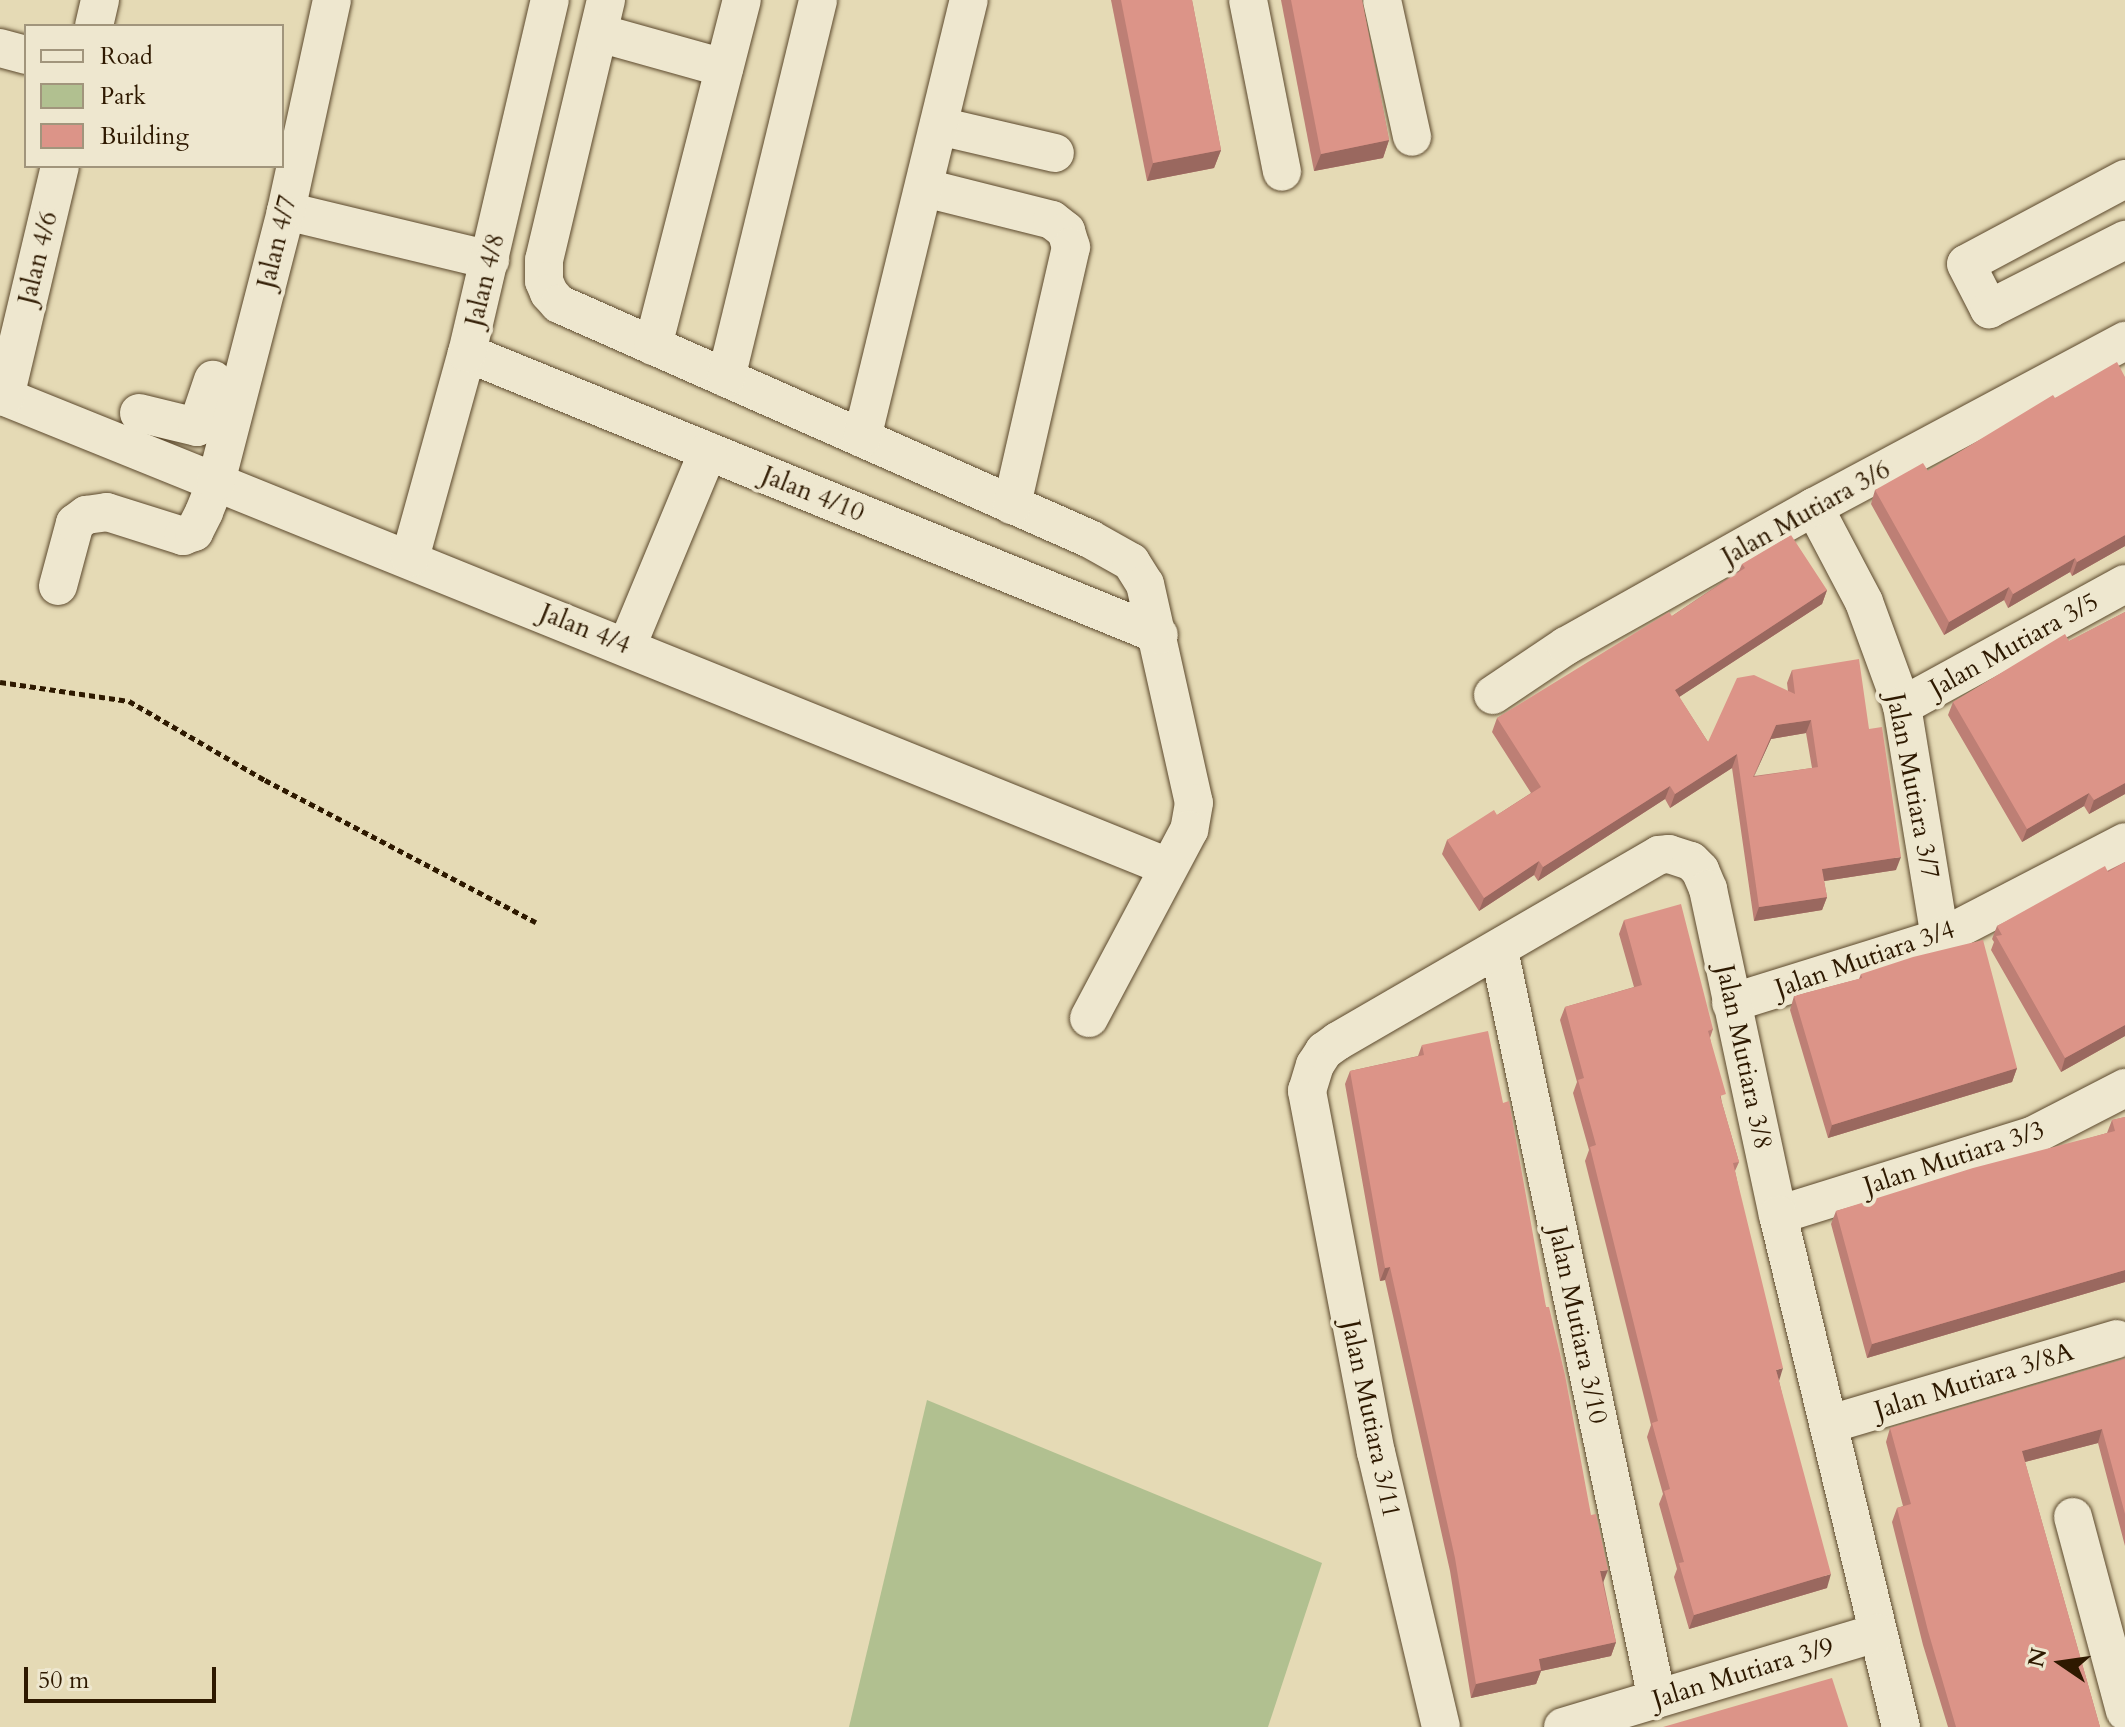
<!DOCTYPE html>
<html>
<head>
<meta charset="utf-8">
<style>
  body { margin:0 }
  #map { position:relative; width:2125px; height:1727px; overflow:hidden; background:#e5dab5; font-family:Cardo,serif }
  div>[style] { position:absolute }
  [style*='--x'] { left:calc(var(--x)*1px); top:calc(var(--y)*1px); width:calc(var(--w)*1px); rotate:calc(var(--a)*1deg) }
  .green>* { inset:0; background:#b1c090 }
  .path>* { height:5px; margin-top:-2.5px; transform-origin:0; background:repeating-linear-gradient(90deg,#2e1900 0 6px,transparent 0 10px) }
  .roads { filter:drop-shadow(0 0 2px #5c492d) drop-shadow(0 0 2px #5c492d) }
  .minor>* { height:38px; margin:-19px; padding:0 19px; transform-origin:19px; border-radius:19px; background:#eee7cf }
  .wall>* { inset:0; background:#bd7f75 }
  .shaded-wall>* { inset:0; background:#9a685f }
  .building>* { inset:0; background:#dc9488 }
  span { translate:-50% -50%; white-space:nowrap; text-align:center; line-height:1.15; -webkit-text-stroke:8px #eee7cf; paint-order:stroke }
  .street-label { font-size:26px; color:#2e1900 }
  .legend { position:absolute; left:24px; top:24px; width:260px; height:144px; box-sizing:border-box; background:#eee7cf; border:2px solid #a1957c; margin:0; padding:10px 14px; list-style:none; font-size:24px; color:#2e1900 }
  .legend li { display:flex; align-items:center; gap:16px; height:40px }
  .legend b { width:40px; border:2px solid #a1957c }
  .north { position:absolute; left:2021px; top:1623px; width:80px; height:80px; -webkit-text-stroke:6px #eee7cf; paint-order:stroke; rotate:283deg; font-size:22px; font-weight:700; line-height:32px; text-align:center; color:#2e1900 }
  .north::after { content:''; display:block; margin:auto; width:28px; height:36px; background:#2e1900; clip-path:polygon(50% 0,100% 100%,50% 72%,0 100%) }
  .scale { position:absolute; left:24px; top:1667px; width:192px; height:36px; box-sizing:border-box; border:4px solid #2e1900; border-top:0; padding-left:10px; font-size:24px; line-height:28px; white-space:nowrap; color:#2e1900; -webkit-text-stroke:6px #eee7cf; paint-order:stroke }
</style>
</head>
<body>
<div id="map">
  <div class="green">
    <i style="clip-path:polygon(927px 1400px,1322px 1563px,1268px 1727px,849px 1727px)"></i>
  </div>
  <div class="path">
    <i style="--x:0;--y:682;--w:130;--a:8.4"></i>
    <i style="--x:129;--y:701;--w:157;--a:30.2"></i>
    <i style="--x:265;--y:780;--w:306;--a:27.7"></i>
  </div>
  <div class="roads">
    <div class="minor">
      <i style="--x:606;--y:0;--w:267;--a:103.4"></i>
      <i style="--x:544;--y:260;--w:21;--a:90"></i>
      <i style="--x:544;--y:281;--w:13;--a:67"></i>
      <i style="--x:549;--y:293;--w:15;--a:48"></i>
      <i style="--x:559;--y:304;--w:581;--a:23.87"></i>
      <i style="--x:1090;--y:539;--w:47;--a:29.3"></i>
      <i style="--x:1131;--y:562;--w:26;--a:58"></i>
      <i style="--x:1145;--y:584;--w:224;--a:77.4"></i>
      <i style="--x:1194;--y:803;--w:27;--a:100"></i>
      <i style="--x:1189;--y:830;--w:213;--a:118"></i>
      <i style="--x:1248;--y:0;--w:175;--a:78.8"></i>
      <i style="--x:1382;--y:0;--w:140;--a:77.6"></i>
      <i style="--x:94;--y:26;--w:27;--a:-77"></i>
      <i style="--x:599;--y:33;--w:130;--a:15.6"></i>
      <i style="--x:0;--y:48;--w:27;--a:15"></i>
      <i style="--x:939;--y:126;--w:119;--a:13.1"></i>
      <i style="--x:2125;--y:179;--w:180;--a:151.9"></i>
      <i style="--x:1966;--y:264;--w:51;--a:62.9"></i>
      <i style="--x:1989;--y:309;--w:153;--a:-26.9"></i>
      <i style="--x:925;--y:188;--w:131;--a:14.1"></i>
      <i style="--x:1052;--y:220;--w:18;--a:38"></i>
      <i style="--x:1066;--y:231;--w:17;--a:73"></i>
      <i style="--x:1071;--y:247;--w:265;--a:102.9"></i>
      <i style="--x:286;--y:211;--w:210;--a:13.5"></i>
      <i style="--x:653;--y:346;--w:357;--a:-75.6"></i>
      <i style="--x:467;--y:353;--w:747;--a:22.17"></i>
      <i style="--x:726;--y:378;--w:389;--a:-76.3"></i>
      <i style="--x:0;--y:395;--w:1260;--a:22"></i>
      <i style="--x:5;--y:397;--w:237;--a:-76.6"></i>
      <i style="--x:139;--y:413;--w:60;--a:13.6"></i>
      <i style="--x:197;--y:427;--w:50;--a:-71.2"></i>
      <i style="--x:862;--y:438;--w:451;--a:-76.3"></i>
      <i style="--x:1814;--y:507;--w:107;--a:62.2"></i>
      <i style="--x:1864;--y:602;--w:111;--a:69.9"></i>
      <i style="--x:1902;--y:706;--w:235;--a:80.7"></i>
      <i style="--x:410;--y:558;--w:213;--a:-74.5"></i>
      <i style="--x:467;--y:353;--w:363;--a:-76.8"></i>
      <i style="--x:58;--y:586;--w:65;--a:-74.9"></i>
      <i style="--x:75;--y:523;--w:14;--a:-36"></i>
      <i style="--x:86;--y:515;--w:21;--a:-8"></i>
      <i style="--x:107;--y:512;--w:80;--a:17.5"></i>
      <i style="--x:183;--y:536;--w:12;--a:-20"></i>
      <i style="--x:194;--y:532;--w:22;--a:-63"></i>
      <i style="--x:204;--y:512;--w:32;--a:-68"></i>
      <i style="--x:216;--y:482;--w:280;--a:-75.5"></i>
      <i style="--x:286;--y:211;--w:216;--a:-77.7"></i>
      <i style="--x:627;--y:646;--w:211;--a:-67.4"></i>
      <i style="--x:1493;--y:695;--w:88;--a:-33.9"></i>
      <i style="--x:1566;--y:646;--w:284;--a:-29.3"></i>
      <i style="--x:1814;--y:507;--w:353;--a:-28.1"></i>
      <i style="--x:1902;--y:706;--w:254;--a:-28.7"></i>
      <i style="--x:1499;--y:950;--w:765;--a:78.09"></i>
      <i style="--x:1731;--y:1003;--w:219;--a:-17.3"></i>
      <i style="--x:1940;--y:938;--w:208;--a:-27.4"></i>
      <i style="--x:1778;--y:1215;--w:266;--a:-17.3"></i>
      <i style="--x:2032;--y:1136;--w:105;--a:-27.3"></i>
      <i style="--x:1830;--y:1424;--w:299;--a:-16.5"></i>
      <i style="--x:2073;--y:1517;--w:201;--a:75"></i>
      <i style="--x:1441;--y:1727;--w:282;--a:-103.3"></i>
      <i style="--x:1376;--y:1453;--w:369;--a:-100.8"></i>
      <i style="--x:1307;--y:1091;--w:27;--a:-73"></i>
      <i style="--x:1315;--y:1065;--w:17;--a:-57"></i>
      <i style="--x:1324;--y:1051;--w:17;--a:-36"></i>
      <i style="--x:1338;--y:1041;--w:371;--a:-30.1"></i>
      <i style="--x:1659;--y:855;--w:10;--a:-6"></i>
      <i style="--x:1669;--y:854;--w:23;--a:18"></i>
      <i style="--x:1691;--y:861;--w:13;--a:45"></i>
      <i style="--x:1700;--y:870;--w:21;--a:67"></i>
      <i style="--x:1708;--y:889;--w:333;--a:77.9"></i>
      <i style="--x:1778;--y:1215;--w:527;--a:76.49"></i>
      <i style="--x:1563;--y:1727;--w:328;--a:-16.7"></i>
    </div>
  </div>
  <div class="wall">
    <i style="clip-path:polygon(1111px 0,1192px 0,1221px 150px,1214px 168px,1147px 181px)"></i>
    <i style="clip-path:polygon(1281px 0,1362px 0,1389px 140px,1383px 158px,1314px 171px)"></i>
    <i style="clip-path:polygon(2125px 377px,2125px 546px,2072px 576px,2070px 572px,2008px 608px,2004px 600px,1944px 635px,1871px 504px,1875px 490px,1928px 471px,2055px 398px)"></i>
    <i style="clip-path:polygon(evenodd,1742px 564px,1827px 590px,1822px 604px,1679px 697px,1708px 742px,1788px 691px,1787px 683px,1792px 670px,1869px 729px,1896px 870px,1824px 881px,1827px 897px,1822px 910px,1754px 921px,1732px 768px,1670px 808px,1665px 799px,1538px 881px,1534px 875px,1479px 911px,1442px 854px,1447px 840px,1497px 815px,1531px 793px,1492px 732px,1497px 718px,1672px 616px,1739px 571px,1742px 564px,1806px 733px,1812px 768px,1754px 776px,1771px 739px,1806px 733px)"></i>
    <i style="clip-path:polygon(2125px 612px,2125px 794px,2089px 814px,2084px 806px,2022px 842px,1948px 715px,1953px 702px)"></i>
    <i style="clip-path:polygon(2125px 862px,2125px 1036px,2061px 1072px,1991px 950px,1994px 942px,1992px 939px,1997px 926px)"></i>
    <i style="clip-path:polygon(1624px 920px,1713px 1029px,1710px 1038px,1722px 1103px,1739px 1162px,1735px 1171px,1779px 1381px,1827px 1588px,1689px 1629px,1674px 1577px,1677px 1569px,1659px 1504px,1663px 1494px,1647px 1437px,1651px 1425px,1585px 1161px,1589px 1150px,1573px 1093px,1577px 1082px,1560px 1020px,1565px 1007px,1634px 987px,1619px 934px)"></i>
    <i style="clip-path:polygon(1861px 974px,2017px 1068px,2012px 1082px,1828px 1138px,1790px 1010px,1794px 996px,1859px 979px)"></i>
    <i style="clip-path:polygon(1422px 1045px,1546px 1307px,1616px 1642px,1611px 1656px,1541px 1671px,1536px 1684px,1471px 1698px,1450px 1571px,1385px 1280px,1380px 1281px,1345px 1084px,1350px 1071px,1418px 1056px)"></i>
    <i style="clip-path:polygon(2125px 1117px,2125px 1282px,1867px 1358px,1831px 1224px,1836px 1211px,2107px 1133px,2112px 1120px)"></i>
    <i style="clip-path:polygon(2125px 1359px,2125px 1546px,2098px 1443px,2025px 1462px,2100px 1727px,1948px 1727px,1923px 1645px,1892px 1522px,1897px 1508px,1903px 1506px,1886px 1442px,1890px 1428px)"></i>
  </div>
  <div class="shaded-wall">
    <i style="clip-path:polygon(1389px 140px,1383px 158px,1314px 171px,1321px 154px)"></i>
    <i style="clip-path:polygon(1221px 150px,1214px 168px,1147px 181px,1153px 163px)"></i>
    <i style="clip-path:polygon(2125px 535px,2125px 546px,2072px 576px,2077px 562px)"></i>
    <i style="clip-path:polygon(2075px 558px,2070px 572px,2008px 608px,2013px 594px)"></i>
    <i style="clip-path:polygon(2009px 587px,2004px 600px,1944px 635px,1949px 622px)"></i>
    <i style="clip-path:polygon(1827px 590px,1822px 604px,1670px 703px,1675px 690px)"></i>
    <i style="clip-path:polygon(1811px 720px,1806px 733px,1771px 739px,1748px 790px,1776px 725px)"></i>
    <i style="clip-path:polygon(1737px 754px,1732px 768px,1670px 808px,1675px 794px)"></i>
    <i style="clip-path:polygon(2125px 783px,2125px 794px,2089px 814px,2094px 800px)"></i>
    <i style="clip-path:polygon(1670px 786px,1665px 799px,1538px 881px,1543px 867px)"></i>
    <i style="clip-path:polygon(2089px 793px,2084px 806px,2022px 842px,2027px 829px)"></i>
    <i style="clip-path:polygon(1901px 857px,1896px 870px,1818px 882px,1822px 869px)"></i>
    <i style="clip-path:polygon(1539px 861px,1534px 875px,1479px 911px,1484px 898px)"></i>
    <i style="clip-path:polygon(1827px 897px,1822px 910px,1754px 921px,1759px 907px)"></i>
    <i style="clip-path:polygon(2125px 1025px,2125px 1036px,2061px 1072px,2065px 1058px)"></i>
    <i style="clip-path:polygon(2017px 1068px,2012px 1082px,1828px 1138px,1832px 1125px)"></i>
    <i style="clip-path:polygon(1390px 1267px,1385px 1280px,1380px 1281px,1385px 1268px)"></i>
    <i style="clip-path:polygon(2125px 1270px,2125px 1282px,1867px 1358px,1872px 1344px)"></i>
    <i style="clip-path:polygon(1783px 1368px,1779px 1381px,1776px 1370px)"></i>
    <i style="clip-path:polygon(2102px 1429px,2098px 1443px,2017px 1464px,2022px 1451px)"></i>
    <i style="clip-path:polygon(1608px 1570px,1603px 1583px,1600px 1571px)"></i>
    <i style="clip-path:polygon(1831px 1574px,1827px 1588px,1689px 1629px,1694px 1615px)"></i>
    <i style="clip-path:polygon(1616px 1642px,1611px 1656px,1541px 1671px,1536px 1684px,1471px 1698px,1476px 1684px,1539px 1659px)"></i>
  </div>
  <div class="building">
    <i style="clip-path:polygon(1121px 0,1192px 0,1221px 150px,1153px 163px)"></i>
    <i style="clip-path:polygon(1291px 0,1362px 0,1389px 140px,1321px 154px)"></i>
    <i style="clip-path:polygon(2117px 362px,2125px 377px,2125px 535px,2077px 562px,2075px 558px,2013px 594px,2009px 587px,1949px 622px,1875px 490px,1923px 463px,1928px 471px,2053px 395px,2055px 398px)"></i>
    <i style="clip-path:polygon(evenodd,1791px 535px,1827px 590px,1675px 690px,1708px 742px,1737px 678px,1754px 675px,1795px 694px,1792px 670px,1859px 659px,1869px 729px,1882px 727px,1901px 857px,1822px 869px,1827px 897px,1759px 907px,1737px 754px,1675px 794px,1670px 786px,1543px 867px,1539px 861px,1484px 898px,1447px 840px,1494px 810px,1497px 815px,1541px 787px,1497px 718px,1669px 612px,1672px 616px,1745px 568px,1742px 564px,1791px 535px,1811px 720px,1818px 767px,1753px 777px,1776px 725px,1811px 720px)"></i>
    <i style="clip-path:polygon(2125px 612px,2125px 783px,2094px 800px,2089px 793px,2027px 829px,1953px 702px,2065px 634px,2069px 641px)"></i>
    <i style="clip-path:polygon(2125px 862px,2125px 1025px,2065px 1058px,1996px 936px,2002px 935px,1997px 926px,2105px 866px,2108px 872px)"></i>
    <i style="clip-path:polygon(1681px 904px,1713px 1029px,1708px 1031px,1726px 1094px,1720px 1096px,1739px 1162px,1733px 1163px,1783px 1368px,1776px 1370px,1831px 1574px,1694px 1615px,1679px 1563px,1684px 1562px,1664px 1491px,1670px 1489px,1652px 1423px,1658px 1421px,1590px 1147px,1596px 1145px,1578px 1080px,1584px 1078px,1565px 1007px,1642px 985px,1624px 920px)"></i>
    <i style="clip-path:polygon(1983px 940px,2017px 1068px,1832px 1125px,1794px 996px,1862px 978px,1861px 974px,1913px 957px)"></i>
    <i style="clip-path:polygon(1488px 1031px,1503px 1103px,1509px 1101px,1546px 1307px,1549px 1307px,1565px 1375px,1591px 1515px,1596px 1514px,1608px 1570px,1600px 1571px,1616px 1642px,1539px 1659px,1541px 1670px,1476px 1684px,1455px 1558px,1390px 1267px,1385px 1268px,1350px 1071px,1424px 1055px,1422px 1045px)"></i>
    <i style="clip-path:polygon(2125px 1117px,2125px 1270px,1872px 1344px,1836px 1211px,1973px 1168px,2115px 1131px,2112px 1120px)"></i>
    <i style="clip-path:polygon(2125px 1359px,2125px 1514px,2102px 1429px,2022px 1451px,2100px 1727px,1956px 1727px,1928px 1631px,1897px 1508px,1911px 1504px,1890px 1428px)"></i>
    <i style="clip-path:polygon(1832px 1678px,1848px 1727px,1663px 1727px)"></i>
  </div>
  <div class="street-label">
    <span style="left:277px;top:242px;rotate:-76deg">Jalan 4/7</span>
    <span style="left:38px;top:258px;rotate:-76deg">Jalan 4/6</span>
    <span style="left:485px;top:280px;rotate:-76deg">Jalan 4/8</span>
    <span style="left:813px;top:494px;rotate:22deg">Jalan 4/10</span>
    <span style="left:1806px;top:513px;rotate:-29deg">Jalan Mutiara 3/6</span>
    <span style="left:585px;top:629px;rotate:22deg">Jalan 4/4</span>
    <span style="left:2014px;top:645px;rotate:-29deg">Jalan Mutiara 3/5</span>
    <span style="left:1913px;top:786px;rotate:79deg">Jalan Mutiara 3/7</span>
    <span style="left:1865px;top:959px;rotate:-19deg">Jalan Mutiara 3/4</span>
    <span style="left:1744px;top:1057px;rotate:78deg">Jalan Mutiara 3/8</span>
    <span style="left:1954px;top:1158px;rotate:-18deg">Jalan Mutiara 3/3</span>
    <span style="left:1578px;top:1325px;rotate:78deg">Jalan Mutiara 3/10</span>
    <span style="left:1974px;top:1381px;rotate:-17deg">Jalan Mutiara 3/8A</span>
    <span style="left:1371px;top:1419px;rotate:78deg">Jalan Mutiara 3/11</span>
    <span style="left:1743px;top:1673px;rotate:-17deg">Jalan Mutiara 3/9</span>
  </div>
  <ul class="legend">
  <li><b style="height:10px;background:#eee7cf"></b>Road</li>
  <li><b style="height:22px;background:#b1c090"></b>Park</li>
  <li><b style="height:22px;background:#dc9488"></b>Building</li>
  </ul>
  <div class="north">N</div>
  <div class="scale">50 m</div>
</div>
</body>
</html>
